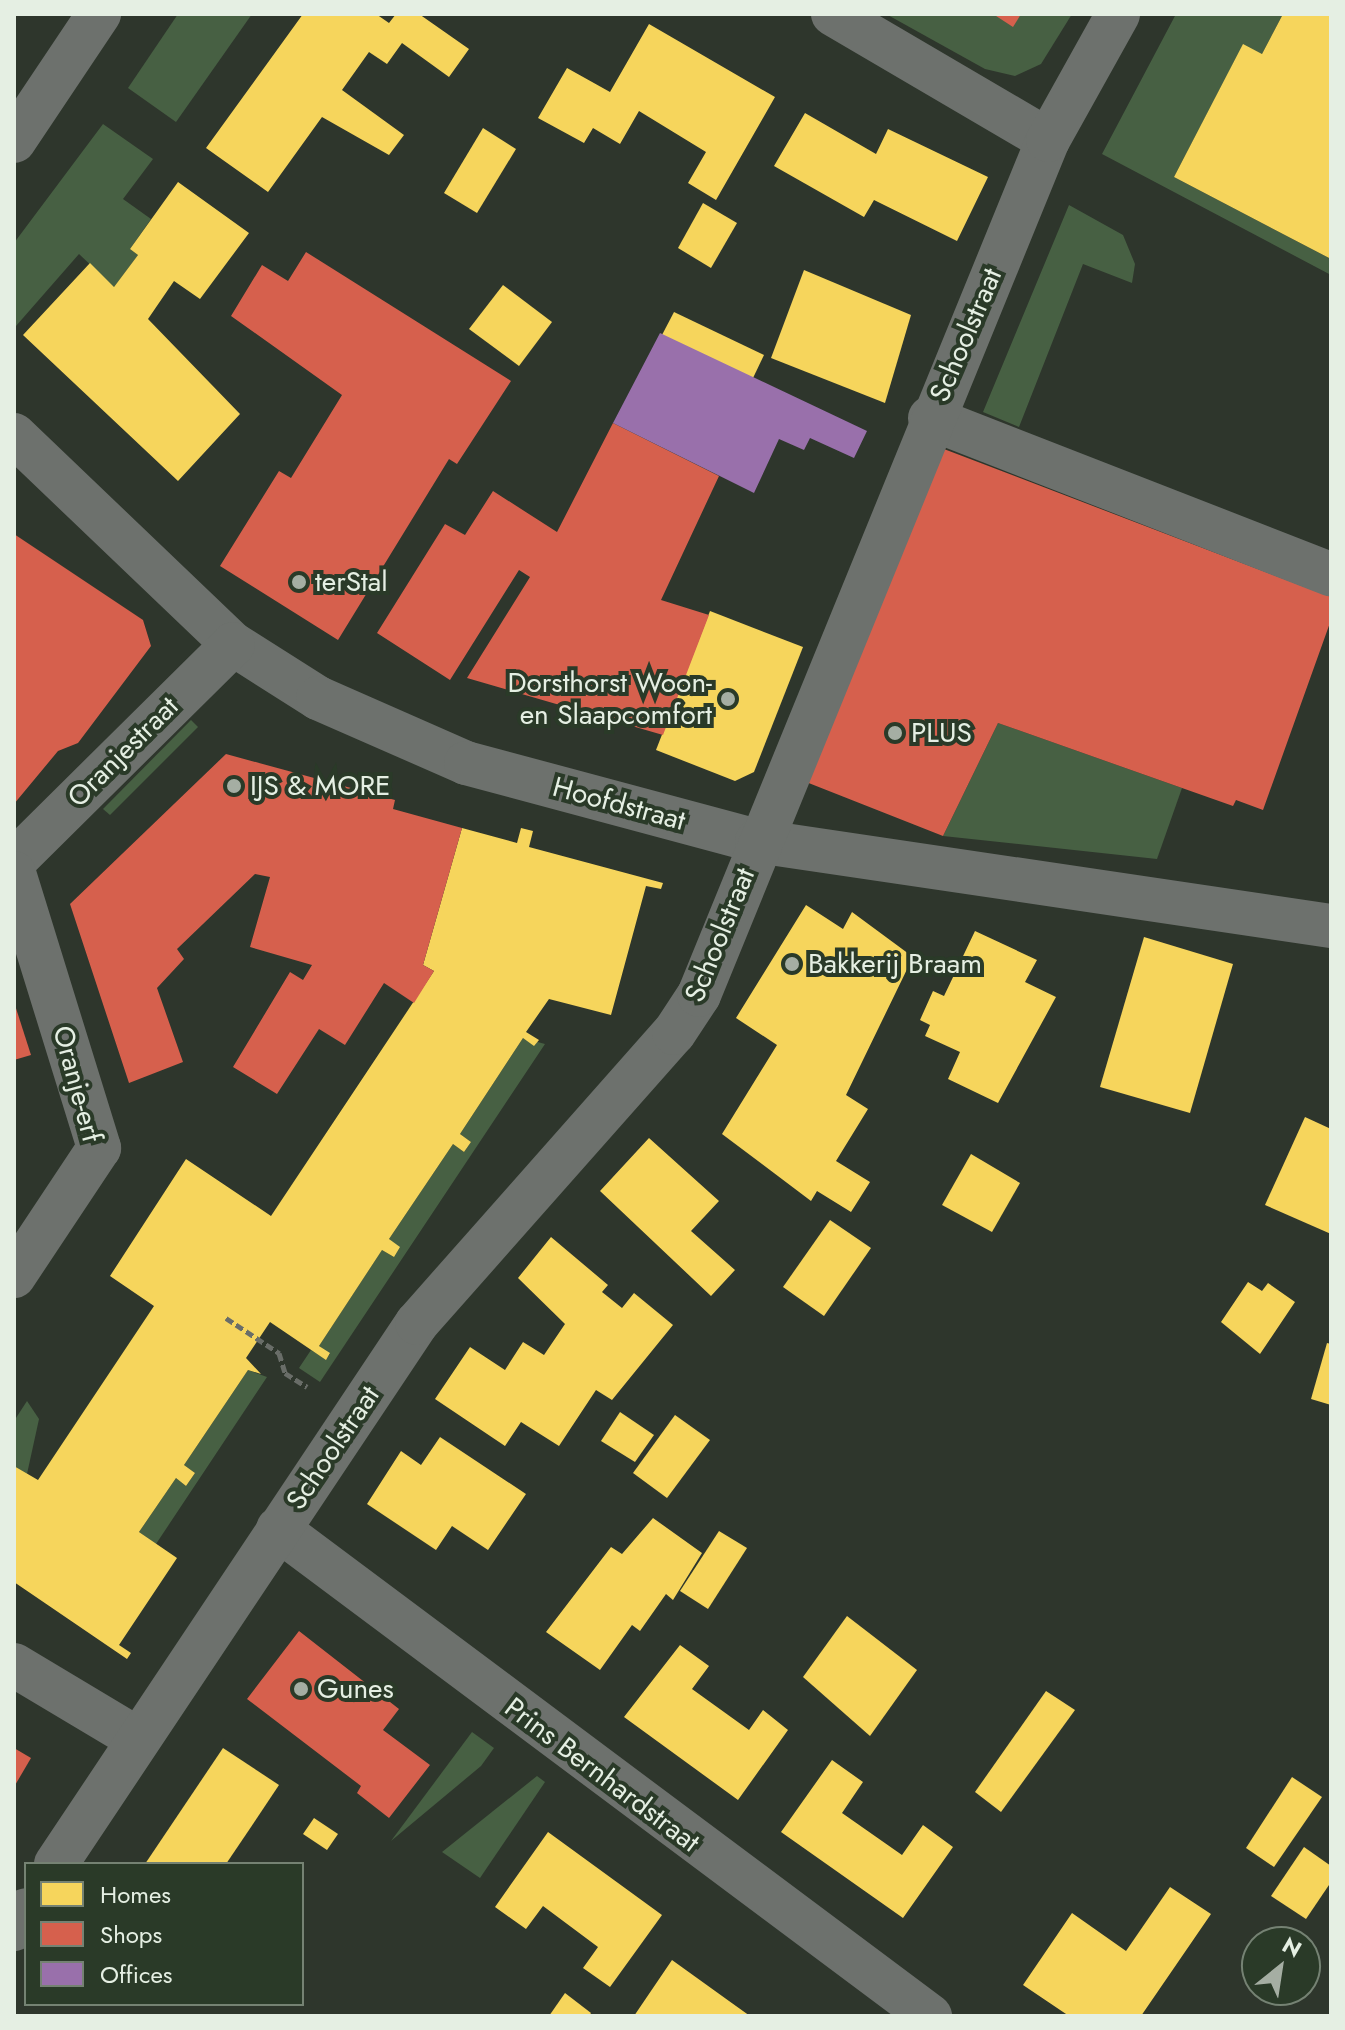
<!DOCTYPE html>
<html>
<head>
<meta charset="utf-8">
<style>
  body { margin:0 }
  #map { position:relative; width:1345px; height:2030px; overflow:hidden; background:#2e362c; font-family:Jost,sans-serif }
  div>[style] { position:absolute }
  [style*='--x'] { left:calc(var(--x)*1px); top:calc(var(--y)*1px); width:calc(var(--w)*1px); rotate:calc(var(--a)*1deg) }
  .green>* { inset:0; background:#476043 }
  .homes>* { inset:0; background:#f6d55c }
  .shops>* { inset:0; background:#d6604d }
  .offices>* { inset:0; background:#9970ab }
  .path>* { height:5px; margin-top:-2.5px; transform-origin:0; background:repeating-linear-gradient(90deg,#696d68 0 8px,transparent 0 12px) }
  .minor>* { height:44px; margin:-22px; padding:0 22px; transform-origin:22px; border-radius:22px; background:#6d716d }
  .dots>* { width:22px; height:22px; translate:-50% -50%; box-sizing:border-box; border:4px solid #2a3a28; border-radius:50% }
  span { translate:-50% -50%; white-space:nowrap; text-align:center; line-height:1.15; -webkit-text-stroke:8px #2a3a28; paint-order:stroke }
  .street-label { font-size:28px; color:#e5efe3 }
  .poi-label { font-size:28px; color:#e5efe3 }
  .left { translate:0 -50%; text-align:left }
  .right { translate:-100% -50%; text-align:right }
  .frame { position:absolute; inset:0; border:16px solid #e5efe3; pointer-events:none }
  .legend { position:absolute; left:24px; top:1862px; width:280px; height:144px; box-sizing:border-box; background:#2a3a28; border:2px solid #758273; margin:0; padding:10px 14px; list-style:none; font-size:24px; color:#e5efe3 }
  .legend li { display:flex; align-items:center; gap:16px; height:40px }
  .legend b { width:40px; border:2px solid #758273 }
  .north { position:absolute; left:1241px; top:1926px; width:80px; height:80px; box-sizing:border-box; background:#2a3a28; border:2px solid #758273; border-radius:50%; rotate:30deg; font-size:22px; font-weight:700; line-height:32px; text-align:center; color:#e5efe3 }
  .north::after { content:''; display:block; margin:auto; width:28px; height:36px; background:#a5aea3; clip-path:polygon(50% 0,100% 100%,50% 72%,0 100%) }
</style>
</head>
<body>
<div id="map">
  <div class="green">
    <i style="clip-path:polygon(178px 14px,252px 14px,176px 122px,128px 88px)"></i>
    <i style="clip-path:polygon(886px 14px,1072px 14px,1041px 64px,1015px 76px,985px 69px)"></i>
    <i style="clip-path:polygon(1176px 14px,1283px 14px,1262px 54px,1243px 45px,1174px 177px,1331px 259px,1331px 275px,1102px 154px)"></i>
    <i style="clip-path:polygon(103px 124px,153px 159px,123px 199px,151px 219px,130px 249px,138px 255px,114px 287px,79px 254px,16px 326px,14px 243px)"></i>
    <i style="clip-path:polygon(1069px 205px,1123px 235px,1135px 264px,1132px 283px,1083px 264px,1019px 427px,983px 412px)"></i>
    <i style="clip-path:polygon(191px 720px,198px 727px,110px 815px,103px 809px)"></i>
    <i style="clip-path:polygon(998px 723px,1182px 788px,1157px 859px,943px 836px)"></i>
    <i style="clip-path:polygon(523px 1038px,545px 1044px,320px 1382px,299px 1368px,311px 1350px,326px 1359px,330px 1354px,319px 1346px,382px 1250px,394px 1257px,389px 1239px,453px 1144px,464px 1152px,471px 1142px,460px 1134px)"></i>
    <i style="clip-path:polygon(248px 1370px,267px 1377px,156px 1544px,139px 1532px,176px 1478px,186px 1486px,195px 1473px,184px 1465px)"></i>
    <i style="clip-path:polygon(27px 1401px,39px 1419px,27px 1474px,14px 1466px,14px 1421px)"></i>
    <i style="clip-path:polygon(472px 1732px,494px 1748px,481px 1766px,391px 1841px)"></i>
    <i style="clip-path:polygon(537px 1776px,545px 1782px,480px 1878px,442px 1852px)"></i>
  </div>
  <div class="homes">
    <i style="clip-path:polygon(303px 14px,376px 14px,389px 23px,396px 14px,419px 14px,469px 49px,449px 77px,402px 43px,387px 64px,369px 52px,342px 90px,404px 135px,389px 155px,322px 117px,268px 192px,206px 148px)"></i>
    <i style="clip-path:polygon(1283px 14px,1331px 14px,1331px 259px,1174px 177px,1243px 44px,1262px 54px)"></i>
    <i style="clip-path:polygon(649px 24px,775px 97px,716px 200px,688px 183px,706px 152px,639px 111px,620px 144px,593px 128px,584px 143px,538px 118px,567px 68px,610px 92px)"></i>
    <i style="clip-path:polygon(805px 113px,876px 154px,888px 129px,988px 177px,957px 241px,874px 200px,864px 217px,774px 166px)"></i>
    <i style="clip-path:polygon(483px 128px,516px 149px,477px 213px,444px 193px)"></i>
    <i style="clip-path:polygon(178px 182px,249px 233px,200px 299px,174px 281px,148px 319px,240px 414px,178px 481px,23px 335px,90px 263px,114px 287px,138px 255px,130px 249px)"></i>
    <i style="clip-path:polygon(703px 203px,737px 223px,711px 268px,678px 248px)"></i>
    <i style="clip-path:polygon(804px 270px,911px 315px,885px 403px,771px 358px)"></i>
    <i style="clip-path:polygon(503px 285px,552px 322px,519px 366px,469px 329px)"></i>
    <i style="clip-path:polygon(674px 312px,764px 355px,753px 378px,662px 335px)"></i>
    <i style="clip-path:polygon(710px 611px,803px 647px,754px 772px,735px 781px,656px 750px)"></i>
    <i style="clip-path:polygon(462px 828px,517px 843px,521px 828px,533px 831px,529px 847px,663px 883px,661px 889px,646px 886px,611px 1015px,549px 999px,526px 1032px,539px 1040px,534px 1046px,523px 1038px,460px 1134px,471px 1142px,464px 1152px,453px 1144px,389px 1239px,400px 1247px,394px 1257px,382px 1250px,319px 1346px,330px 1353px,326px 1360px,270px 1322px,246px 1358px,261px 1374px,248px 1370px,184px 1465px,195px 1473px,186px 1486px,176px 1478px,139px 1532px,177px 1558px,119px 1645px,131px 1653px,127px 1659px,14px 1582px,14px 1466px,38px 1480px,154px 1306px,110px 1276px,186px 1159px,271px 1216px,434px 971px,423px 965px)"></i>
    <i style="clip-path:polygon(806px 905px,843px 929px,852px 912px,913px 957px,846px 1095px,868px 1109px,836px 1161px,870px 1182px,851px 1212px,817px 1191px,811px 1201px,722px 1134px,777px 1045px,736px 1018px)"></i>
    <i style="clip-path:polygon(975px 931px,1037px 960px,1025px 982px,1056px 997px,998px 1103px,948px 1079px,960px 1052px,925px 1036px,930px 1025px,920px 1020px,933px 991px,944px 996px)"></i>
    <i style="clip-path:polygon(1144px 937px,1233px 964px,1190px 1113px,1100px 1087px)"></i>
    <i style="clip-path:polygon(1305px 1117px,1331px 1129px,1331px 1234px,1265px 1205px)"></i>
    <i style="clip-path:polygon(649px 1138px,719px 1201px,691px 1231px,735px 1270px,711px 1296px,600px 1191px)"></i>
    <i style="clip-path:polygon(971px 1154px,1020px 1183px,992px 1232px,942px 1205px)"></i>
    <i style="clip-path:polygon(830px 1220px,871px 1248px,824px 1316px,783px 1287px)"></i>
    <i style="clip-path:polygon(551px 1237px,608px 1285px,602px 1292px,622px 1308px,634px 1293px,673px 1325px,612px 1400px,596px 1390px,559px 1446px,521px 1422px,505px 1446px,435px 1399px,470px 1347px,505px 1370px,523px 1342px,544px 1355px,565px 1324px,518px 1278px)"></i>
    <i style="clip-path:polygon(1248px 1282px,1262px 1291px,1268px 1283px,1295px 1302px,1260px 1354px,1221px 1322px)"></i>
    <i style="clip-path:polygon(1327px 1343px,1331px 1344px,1331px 1405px,1311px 1399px)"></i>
    <i style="clip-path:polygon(620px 1412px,654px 1435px,635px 1462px,601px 1441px)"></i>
    <i style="clip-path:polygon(675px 1415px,710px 1440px,667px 1498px,633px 1473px)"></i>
    <i style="clip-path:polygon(440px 1437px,526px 1494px,488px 1550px,452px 1526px,436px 1550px,367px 1504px,401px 1451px,421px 1465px)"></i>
    <i style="clip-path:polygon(653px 1518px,702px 1553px,673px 1600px,666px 1594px,640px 1631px,632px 1625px,600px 1670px,546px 1632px,611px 1547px,622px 1554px)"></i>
    <i style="clip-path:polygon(719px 1531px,747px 1548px,708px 1609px,680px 1591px)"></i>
    <i style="clip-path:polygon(847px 1616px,917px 1670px,870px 1736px,803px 1677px)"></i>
    <i style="clip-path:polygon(680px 1645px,709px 1666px,692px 1689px,749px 1730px,763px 1710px,788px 1730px,738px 1800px,624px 1717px)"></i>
    <i style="clip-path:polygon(1046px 1691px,1075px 1710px,1001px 1812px,975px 1792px)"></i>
    <i style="clip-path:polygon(223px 1748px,279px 1785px,251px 1827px,226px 1864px,145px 1864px)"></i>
    <i style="clip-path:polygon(832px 1760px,863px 1782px,842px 1813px,902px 1855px,923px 1825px,953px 1847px,903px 1918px,781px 1832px)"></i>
    <i style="clip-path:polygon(1292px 1777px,1322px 1797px,1274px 1867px,1246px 1848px)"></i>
    <i style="clip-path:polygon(314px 1818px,338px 1834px,327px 1850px,303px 1834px)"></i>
    <i style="clip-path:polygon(548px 1832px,662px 1915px,610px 1987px,583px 1968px,598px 1947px,543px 1906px,526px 1929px,495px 1907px)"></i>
    <i style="clip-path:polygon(1304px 1847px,1331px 1866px,1331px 1882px,1306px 1919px,1271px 1896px)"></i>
    <i style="clip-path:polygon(1170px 1887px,1211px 1914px,1141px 2016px,1069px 2016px,1023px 1985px,1072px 1913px,1126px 1951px)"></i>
    <i style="clip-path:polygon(672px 1960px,729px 2001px,750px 2016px,634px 2016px)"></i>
    <i style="clip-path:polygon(565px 1993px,591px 2013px,589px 2016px,549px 2016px)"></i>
  </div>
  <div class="shops">
    <i style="clip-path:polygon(993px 14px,1021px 14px,1013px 27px)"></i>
    <i style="clip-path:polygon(306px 252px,511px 381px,457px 464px,449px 459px,338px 640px,220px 566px,279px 471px,291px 478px,342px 395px,231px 316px,262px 265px,288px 281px)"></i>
    <i style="clip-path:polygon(613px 423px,719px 476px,661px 600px,709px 615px,663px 735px,467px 678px,530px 577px,519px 570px,450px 680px,377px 633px,445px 524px,465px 535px,493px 491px,557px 532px)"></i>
    <i style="clip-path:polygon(936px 446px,1331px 597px,1331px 620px,1263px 810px,1236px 800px,1233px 806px,998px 723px,943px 836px,801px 780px)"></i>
    <i style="clip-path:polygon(14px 534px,143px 620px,151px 646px,78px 743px,58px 751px,14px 804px)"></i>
    <i style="clip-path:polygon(226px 754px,395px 800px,393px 809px,462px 828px,423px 965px,434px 971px,414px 1003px,384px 983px,345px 1045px,319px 1029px,277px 1094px,233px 1067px,290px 972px,303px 980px,312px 965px,250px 947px,270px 877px,255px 874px,177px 949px,184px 959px,157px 988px,183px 1062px,129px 1083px,70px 904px)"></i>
    <i style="clip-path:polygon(14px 1002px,31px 1055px,14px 1060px)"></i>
    <i style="clip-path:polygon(299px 1631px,399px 1709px,383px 1730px,430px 1765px,389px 1818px,357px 1793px,361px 1786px,247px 1699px)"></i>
    <i style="clip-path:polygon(14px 1748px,31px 1758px,14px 1787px)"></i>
  </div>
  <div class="offices">
    <i style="clip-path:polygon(660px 333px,867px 431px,854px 458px,810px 438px,804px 450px,779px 439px,754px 493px,613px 423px)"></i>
  </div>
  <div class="path">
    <i style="--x:226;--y:1318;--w:64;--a:33.4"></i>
    <i style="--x:279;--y:1353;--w:21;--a:73"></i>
    <i style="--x:285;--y:1373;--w:26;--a:32"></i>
  </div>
  <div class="minor">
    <i style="--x:833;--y:14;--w:249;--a:30.4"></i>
    <i style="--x:14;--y:141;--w:153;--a:-56.2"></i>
    <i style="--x:930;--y:418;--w:430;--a:21.3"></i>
    <i style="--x:14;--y:435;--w:303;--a:43.7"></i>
    <i style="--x:233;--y:644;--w:101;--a:32.4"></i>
    <i style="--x:318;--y:698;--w:162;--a:23.7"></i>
    <i style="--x:466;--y:763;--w:301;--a:15"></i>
    <i style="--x:757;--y:841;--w:580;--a:8.42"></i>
    <i style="--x:14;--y:861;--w:308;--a:-44.7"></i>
    <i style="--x:14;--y:873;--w:288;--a:72.8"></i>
    <i style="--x:99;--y:1148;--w:154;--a:123.6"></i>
    <i style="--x:278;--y:1529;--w:814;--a:36.76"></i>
    <i style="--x:14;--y:1665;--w:142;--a:30.9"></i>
    <i style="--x:56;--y:1864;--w:650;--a:-56.29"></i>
    <i style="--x:417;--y:1323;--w:387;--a:-48.5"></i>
    <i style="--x:674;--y:1033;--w:45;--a:-56.7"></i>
    <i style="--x:699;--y:995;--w:923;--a:-67.8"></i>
    <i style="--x:1048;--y:140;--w:144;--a:-60.9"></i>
    <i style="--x:14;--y:1929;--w:22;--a:-58"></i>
  </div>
  <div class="dots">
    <i style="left:299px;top:582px;background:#a5aea3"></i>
    <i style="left:728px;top:699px;background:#a5aea3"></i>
    <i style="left:895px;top:733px;background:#a5aea3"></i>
    <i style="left:234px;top:786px;background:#a5aea3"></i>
    <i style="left:792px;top:964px;background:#a5aea3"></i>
    <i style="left:301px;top:1689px;background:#a5aea3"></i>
  </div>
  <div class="street-label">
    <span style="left:966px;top:335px;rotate:-67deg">Schoolstraat</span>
    <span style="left:123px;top:752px;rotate:-45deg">Oranjestraat</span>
    <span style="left:619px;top:804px;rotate:15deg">Hoofdstraat</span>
    <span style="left:720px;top:935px;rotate:-68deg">Schoolstraat</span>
    <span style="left:77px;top:1084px;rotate:75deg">Oranje-erf</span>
    <span style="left:333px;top:1448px;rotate:-56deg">Schoolstraat</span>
    <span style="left:602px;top:1775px;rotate:37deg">Prins Bernhardstraat</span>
  </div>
  <div class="poi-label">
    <span class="left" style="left:315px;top:582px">terStal</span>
    <span class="right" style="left:712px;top:699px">Dorsthorst Woon-<br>en Slaapcomfort</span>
    <span class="left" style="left:911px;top:733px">PLUS</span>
    <span class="left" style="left:250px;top:786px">IJS &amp; MORE</span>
    <span class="left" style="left:808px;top:964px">Bakkerij Braam</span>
    <span class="left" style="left:317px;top:1689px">Gunes</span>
  </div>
  <div class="frame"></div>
  <ul class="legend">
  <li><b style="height:22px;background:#f6d55c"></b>Homes</li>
  <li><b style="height:22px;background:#d6604d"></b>Shops</li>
  <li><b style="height:22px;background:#9970ab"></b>Offices</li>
  </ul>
  <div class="north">N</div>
</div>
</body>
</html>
